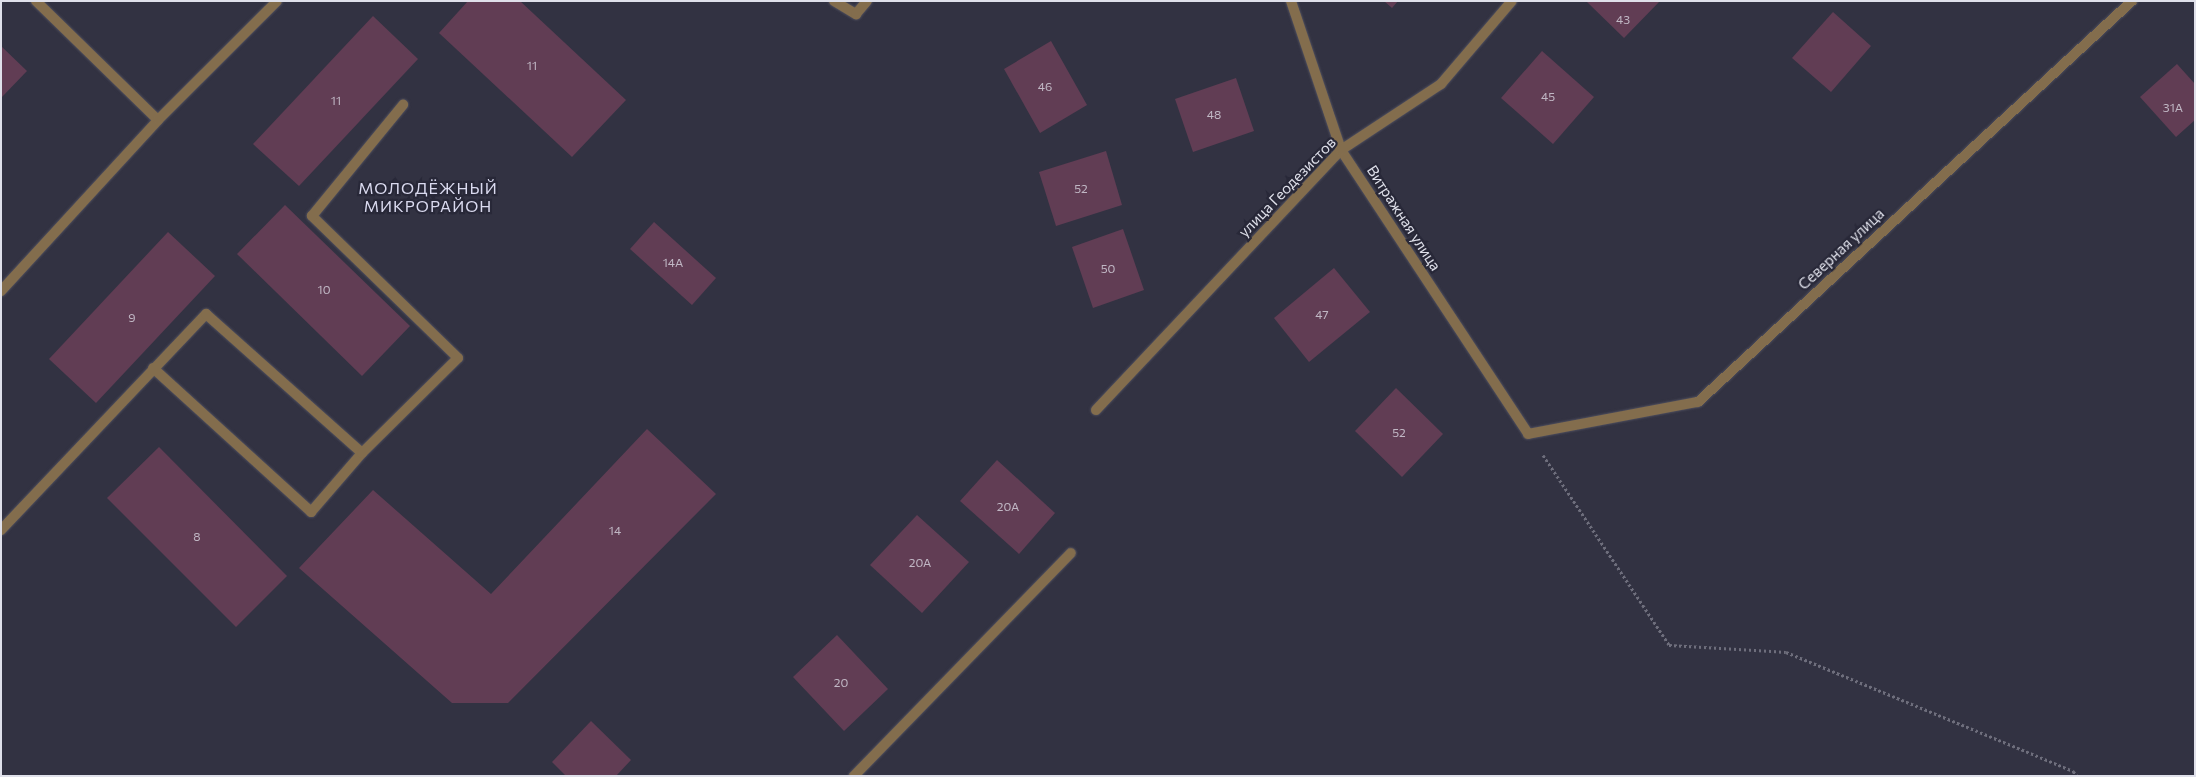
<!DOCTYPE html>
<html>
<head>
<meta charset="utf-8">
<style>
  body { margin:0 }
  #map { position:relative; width:2196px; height:777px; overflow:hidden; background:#323242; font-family:Commissioner,sans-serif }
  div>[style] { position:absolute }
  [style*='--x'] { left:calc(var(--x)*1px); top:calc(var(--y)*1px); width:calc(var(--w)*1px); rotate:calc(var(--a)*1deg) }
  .building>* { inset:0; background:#613d54 }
  .path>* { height:3px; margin-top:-1.5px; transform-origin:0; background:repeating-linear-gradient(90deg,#6e6e7c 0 2.5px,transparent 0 5px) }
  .roads { filter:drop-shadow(0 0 1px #4e4e5d) drop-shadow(0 0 1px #4e4e5d) }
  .lane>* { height:10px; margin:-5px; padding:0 5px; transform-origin:5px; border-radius:5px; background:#836d4d }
  .street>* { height:10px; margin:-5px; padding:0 5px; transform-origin:5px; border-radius:5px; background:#836d4d }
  span { translate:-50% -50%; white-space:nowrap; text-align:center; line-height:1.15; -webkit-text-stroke:4.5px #282838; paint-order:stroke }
  .number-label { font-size:12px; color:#c0b7c4 }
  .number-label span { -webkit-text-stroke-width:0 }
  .street-label { font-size:15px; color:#dfe0ea }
  .neighbourhood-label { font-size:16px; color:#dadaef; letter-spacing:1px }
  .frame { position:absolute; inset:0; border:2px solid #dfe0ea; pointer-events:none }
</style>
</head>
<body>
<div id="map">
  <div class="building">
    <i style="clip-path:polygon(468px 1px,520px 1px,626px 100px,572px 157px,439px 33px)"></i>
    <i style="clip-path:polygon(1384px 1px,1398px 1px,1392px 8px)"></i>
    <i style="clip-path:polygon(1586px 1px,1660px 1px,1624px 38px)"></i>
    <i style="clip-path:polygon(1833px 12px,1871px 46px,1831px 92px,1792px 58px)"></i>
    <i style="clip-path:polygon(373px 16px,418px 59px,299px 186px,253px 144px)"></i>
    <i style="clip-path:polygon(1051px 41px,1087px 105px,1040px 133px,1004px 69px)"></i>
    <i style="clip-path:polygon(1px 46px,27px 71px,1px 98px)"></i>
    <i style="clip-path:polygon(1542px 51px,1594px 97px,1553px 144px,1501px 98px)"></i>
    <i style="clip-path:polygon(2177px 64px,2195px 84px,2195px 120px,2176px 137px,2140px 97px)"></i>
    <i style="clip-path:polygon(1236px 78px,1254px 131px,1193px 152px,1175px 99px)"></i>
    <i style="clip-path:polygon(1106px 151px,1122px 205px,1056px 226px,1039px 172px)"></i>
    <i style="clip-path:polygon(285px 205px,410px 326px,362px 376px,237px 254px)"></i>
    <i style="clip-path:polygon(654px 222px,716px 278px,692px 305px,630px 249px)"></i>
    <i style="clip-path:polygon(1123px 229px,1144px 290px,1093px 308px,1072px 247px)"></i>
    <i style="clip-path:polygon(168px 232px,215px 276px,96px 403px,49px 359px)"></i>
    <i style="clip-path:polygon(1334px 268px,1370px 312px,1309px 362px,1274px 318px)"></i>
    <i style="clip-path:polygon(1396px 388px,1443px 434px,1402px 477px,1355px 431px)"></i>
    <i style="clip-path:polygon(647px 429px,716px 494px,508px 703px,452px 703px,299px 568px,373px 490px,491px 594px)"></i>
    <i style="clip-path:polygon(159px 447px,287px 576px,236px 627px,107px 498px)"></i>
    <i style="clip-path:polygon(997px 460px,1055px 513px,1019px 554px,960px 501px)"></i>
    <i style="clip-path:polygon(917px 515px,969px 562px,922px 613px,870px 565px)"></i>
    <i style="clip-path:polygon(837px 635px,888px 689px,844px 731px,793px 677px)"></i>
    <i style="clip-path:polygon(591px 721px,631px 760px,616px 776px,566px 776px,552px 762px)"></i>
  </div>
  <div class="path">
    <i style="--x:1543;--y:455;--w:228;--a:56.4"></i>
    <i style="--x:1669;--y:645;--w:117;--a:3.4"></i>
    <i style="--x:1786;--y:652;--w:311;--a:22.5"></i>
    <i style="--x:2073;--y:771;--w:6;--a:51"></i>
  </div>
  <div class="roads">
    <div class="lane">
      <i style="--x:36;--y:1;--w:170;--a:44.3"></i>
      <i style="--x:1;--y:291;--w:232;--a:-47.4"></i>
      <i style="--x:158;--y:120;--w:168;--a:-45"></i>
      <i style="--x:153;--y:368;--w:214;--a:42.3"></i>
      <i style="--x:311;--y:512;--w:78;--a:-49.2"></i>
      <i style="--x:1;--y:530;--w:298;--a:-46.5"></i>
      <i style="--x:206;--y:314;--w:209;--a:41.7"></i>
      <i style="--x:362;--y:453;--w:135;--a:-44.7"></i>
      <i style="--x:458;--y:358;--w:204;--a:-135.8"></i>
      <i style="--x:312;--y:216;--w:144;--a:-50.7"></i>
    </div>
    <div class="street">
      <i style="--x:834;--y:1;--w:26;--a:31"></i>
      <i style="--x:856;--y:14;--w:17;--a:-50"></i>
      <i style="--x:1291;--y:1;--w:157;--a:71.4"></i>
      <i style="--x:1341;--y:150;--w:340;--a:56.6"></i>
      <i style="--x:1528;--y:434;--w:173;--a:-10.7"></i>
      <i style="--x:1698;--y:402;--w:591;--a:-42.74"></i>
      <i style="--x:1096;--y:410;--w:357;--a:-46.7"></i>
      <i style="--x:1341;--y:150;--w:120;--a:-33.4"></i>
      <i style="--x:1441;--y:84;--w:109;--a:-49.5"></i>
      <i style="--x:854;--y:776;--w:311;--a:-45.8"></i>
    </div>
  </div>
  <div class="number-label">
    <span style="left:1623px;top:20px">43</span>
    <span style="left:532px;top:66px">11</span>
    <span style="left:1045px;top:87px">46</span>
    <span style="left:1548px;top:97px">45</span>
    <span style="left:336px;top:101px">11</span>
    <span style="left:2173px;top:108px">31А</span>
    <span style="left:1214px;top:115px">48</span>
    <span style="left:1081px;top:189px">52</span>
    <span style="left:673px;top:263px">14А</span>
    <span style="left:1108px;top:269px">50</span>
    <span style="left:324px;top:290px">10</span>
    <span style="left:1322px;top:315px">47</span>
    <span style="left:132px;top:318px">9</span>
    <span style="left:1399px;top:433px">52</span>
    <span style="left:1008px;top:507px">20А</span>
    <span style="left:615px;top:531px">14</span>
    <span style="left:197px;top:537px">8</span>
    <span style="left:920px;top:563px">20А</span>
    <span style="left:841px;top:683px">20</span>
  </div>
  <div class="street-label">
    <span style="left:1287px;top:187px;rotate:-46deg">улица Геодезистов</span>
    <span style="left:1404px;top:218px;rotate:57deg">Витражная улица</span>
    <span style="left:1841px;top:249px;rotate:-43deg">Северная улица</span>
  </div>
  <div class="neighbourhood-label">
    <span style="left:428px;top:197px">МОЛОДЁЖНЫЙ<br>МИКРОРАЙОН</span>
  </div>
  <div class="frame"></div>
</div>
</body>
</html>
